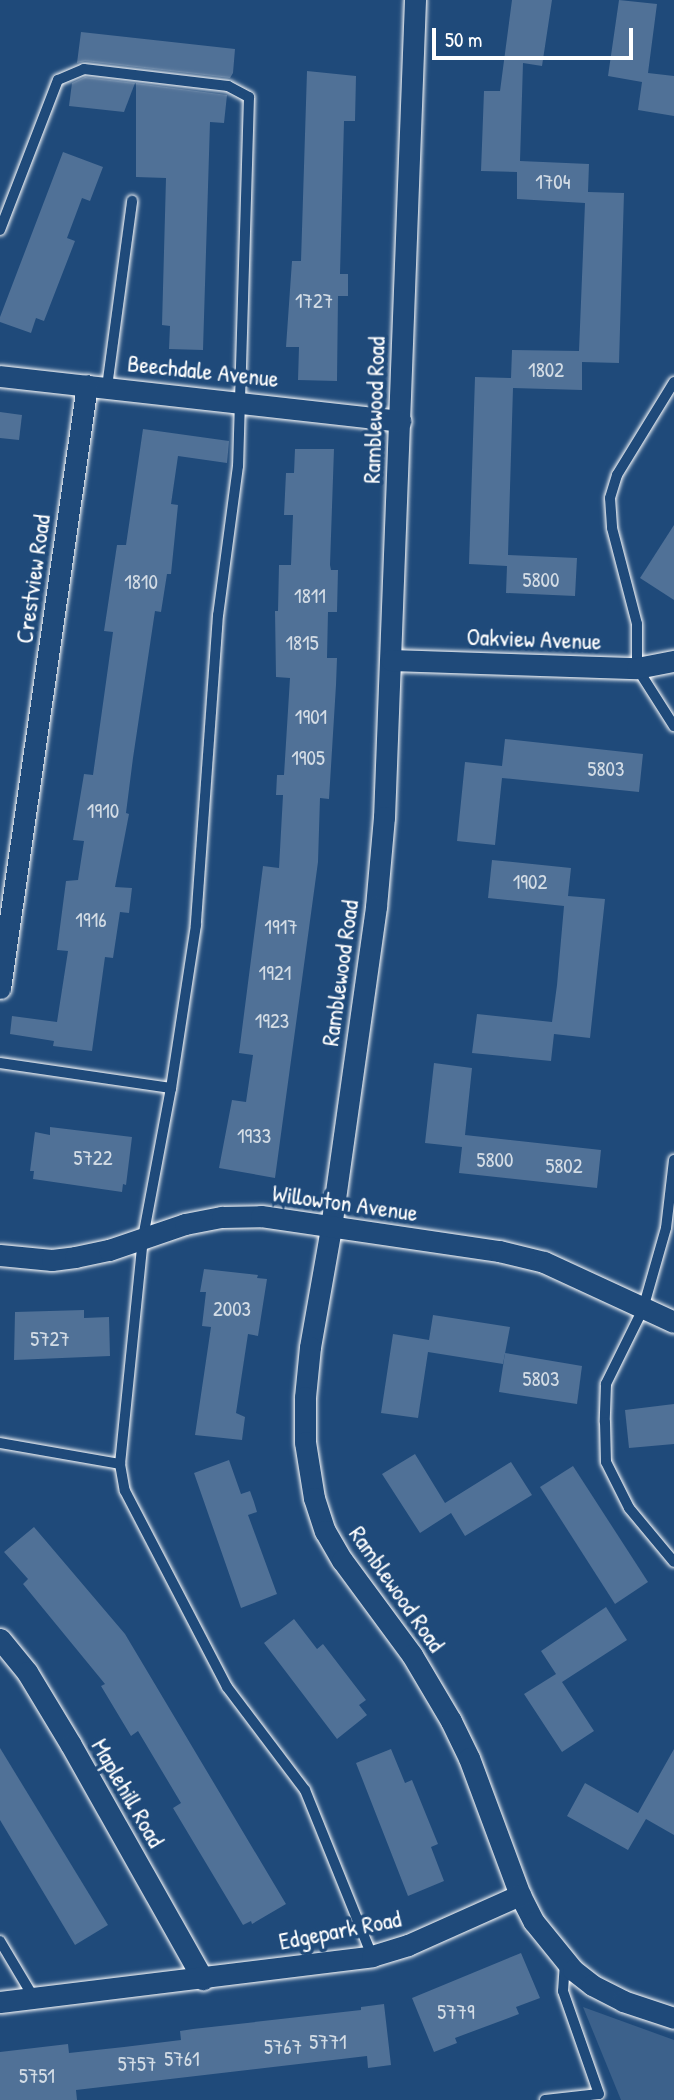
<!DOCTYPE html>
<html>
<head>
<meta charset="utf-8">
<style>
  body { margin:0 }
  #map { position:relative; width:674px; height:2100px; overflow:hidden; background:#1f4a7a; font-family:"Patrick Hand",sans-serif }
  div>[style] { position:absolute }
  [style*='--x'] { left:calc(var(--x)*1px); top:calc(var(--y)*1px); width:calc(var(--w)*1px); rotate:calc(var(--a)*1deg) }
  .green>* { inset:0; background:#3c618b }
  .building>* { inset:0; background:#507197 }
  .roads { filter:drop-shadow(0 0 2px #fff) drop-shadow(0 0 2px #fff) }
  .lane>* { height:10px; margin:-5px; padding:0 5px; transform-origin:5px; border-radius:5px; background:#1f4a7a }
  .street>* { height:21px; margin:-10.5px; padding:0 10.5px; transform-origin:10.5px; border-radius:10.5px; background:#1f4a7a }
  span { translate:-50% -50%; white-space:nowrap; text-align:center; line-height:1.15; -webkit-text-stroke:7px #1f4a7a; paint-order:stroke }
  .number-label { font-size:21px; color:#d3dce5 }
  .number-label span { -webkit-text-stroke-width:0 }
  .street-label { font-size:24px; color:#fff }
  .scale { position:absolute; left:432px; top:28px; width:201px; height:32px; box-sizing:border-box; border:4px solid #fff; border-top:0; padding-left:9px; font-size:21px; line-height:24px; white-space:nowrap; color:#fff; -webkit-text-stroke:5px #1f4a7a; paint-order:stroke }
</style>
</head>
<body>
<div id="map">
  <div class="green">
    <i style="clip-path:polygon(583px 2007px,674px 2040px,674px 2100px,621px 2100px)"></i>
  </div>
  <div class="building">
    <i style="clip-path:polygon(512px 0,552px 0,542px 66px,523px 63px,520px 161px,589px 164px,588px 192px,624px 193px,619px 363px,582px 362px,582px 390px,513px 388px,508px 555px,577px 558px,575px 596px,506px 593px,507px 566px,469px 564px,475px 377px,511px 378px,512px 350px,579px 351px,585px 203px,517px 199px,517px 172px,481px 171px,484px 91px,500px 91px)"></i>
    <i style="clip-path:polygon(619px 0,657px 4px,648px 73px,674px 76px,674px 116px,638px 110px,642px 82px,608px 76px)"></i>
    <i style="clip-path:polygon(81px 32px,235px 49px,233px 73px,230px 78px,85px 61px,77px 63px)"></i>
    <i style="clip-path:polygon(307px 71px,356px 76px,355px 121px,344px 121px,340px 274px,348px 274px,348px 296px,338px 296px,337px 381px,298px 380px,299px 347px,286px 347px,292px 261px,301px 261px)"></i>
    <i style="clip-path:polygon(85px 77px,135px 83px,124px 112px,69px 106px,72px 83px)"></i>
    <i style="clip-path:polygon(136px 83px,227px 95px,224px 123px,210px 122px,203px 350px,169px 349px,170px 326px,162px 325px,166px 178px,136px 177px)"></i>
    <i style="clip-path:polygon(63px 152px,103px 167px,90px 201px,82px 198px,67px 238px,75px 241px,44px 321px,36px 318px,31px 333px,0 322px,0 317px)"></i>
    <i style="clip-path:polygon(0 412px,22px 415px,19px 440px,0 438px)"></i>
    <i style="clip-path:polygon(143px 429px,229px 441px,227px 463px,178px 456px,171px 504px,178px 505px,171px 574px,167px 574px,161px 612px,155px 611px,133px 758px,126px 813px,129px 814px,115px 887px,132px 888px,129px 913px,120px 912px,113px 958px,105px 957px,92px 1051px,53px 1046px,54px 1041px,10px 1034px,12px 1016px,57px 1022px,68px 951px,57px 950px,66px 881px,78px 880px,84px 841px,73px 840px,84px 774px,93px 775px,113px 632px,104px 631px,117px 545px,126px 545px)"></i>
    <i style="clip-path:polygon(295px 449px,334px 449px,330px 565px,331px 570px,338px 570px,337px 612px,328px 612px,327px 658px,337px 658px,336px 685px,329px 799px,320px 798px,318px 862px,275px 1178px,219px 1168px,232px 1100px,246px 1102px,253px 1055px,239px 1053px,263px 866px,279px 868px,283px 795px,276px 795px,277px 775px,284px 775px,290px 678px,276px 677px,275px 611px,278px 611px,279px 565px,291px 565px,293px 515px,284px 515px,286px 473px,294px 473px)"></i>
    <i style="clip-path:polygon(674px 525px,674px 600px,640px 578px)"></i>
    <i style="clip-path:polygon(505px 739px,643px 754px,639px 792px,502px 778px,495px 845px,457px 841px,465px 762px,502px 766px)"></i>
    <i style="clip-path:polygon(492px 860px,571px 868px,568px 896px,605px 899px,590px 1038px,554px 1034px,551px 1061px,472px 1053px,477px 1014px,552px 1022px,557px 985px,564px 906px,488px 898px)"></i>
    <i style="clip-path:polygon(434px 1063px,472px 1068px,465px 1135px,601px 1150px,597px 1188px,459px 1173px,462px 1147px,425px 1143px)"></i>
    <i style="clip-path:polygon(50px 1127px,132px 1137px,126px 1185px,123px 1184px,122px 1192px,33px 1179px,34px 1171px,30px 1171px,35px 1132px,50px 1135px)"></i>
    <i style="clip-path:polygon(204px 1269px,258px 1275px,257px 1278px,267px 1279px,258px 1336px,248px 1334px,236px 1413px,245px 1417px,242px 1440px,195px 1435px,211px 1327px,202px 1326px,206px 1292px,200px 1292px)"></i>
    <i style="clip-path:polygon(84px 1310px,84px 1318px,109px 1317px,110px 1356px,14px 1360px,15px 1312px)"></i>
    <i style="clip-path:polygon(433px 1315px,510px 1327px,503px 1364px,428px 1352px,418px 1418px,381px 1413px,393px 1334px,429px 1340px)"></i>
    <i style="clip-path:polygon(505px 1353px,582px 1366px,577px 1404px,499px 1392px)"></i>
    <i style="clip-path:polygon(674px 1404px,674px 1444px,629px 1448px,625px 1410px)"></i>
    <i style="clip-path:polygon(415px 1454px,445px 1503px,511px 1462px,532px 1495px,465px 1536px,451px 1513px,420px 1533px,382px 1474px)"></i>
    <i style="clip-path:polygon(229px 1460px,241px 1494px,250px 1491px,254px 1502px,257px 1512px,248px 1515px,277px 1594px,241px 1608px,194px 1473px)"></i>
    <i style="clip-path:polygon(573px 1466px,648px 1582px,615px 1604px,540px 1487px)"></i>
    <i style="clip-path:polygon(34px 1527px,125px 1634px,286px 1904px,252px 1924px,251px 1921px,243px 1925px,173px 1808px,181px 1803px,138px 1731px,131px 1736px,101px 1686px,105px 1684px,23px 1584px,28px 1579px,4px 1552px)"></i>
    <i style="clip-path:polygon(606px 1607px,627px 1640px,562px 1682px,594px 1731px,562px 1752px,524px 1694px,556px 1674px,541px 1651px)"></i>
    <i style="clip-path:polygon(294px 1619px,317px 1649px,323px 1644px,366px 1700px,359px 1705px,367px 1715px,337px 1739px,264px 1643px)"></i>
    <i style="clip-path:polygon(0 1748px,108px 1925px,75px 1945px,0 1820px)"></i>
    <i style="clip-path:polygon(391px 1749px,405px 1783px,412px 1780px,438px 1844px,431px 1847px,444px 1881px,408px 1896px,356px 1763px)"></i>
    <i style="clip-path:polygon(674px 1749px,674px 1835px,646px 1819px,628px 1850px,567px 1816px,585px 1783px,638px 1813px)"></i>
    <i style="clip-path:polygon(521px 1953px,540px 1998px,516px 2007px,519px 2014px,455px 2038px,457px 2043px,434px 2052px,412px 1998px)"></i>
    <i style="clip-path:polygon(384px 2004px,391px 2065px,368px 2068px,367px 2056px,76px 2090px,77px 2100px,0 2100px,0 2052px,68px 2044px,69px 2053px,124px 2047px,181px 2040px,180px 2031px,193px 2029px,361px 2010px,361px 2007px)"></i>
  </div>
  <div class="roads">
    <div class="lane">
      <i style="--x:0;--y:230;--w:161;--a:-68.9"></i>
      <i style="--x:58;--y:80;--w:28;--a:-23"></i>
      <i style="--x:84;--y:69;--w:145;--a:6.7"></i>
      <i style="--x:228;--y:86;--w:24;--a:28"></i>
      <i style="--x:249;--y:97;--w:369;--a:91.7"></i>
      <i style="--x:238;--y:466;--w:150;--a:97.6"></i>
      <i style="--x:218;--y:615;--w:311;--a:94.1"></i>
      <i style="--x:196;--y:925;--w:165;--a:98.7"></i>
      <i style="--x:171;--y:1088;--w:173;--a:-171.7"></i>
      <i style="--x:674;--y:382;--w:109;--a:121.5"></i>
      <i style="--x:617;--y:475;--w:24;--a:107"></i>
      <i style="--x:610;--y:498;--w:30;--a:86"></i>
      <i style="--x:612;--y:528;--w:99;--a:75.4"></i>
      <i style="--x:637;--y:624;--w:44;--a:90"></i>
      <i style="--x:637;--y:668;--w:69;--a:57.5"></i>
      <i style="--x:107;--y:387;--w:188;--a:-82.3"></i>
      <i style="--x:171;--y:1088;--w:153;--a:100.6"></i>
      <i style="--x:143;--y:1238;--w:227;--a:95.8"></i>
      <i style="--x:120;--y:1464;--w:27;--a:80"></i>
      <i style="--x:125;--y:1491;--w:221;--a:62.5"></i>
      <i style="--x:227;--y:1687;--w:129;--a:52.9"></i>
      <i style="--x:305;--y:1790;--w:179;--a:68"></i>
      <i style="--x:674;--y:1160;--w:68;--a:96.7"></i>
      <i style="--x:666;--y:1228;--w:84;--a:105.9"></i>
      <i style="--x:643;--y:1309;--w:84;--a:116.3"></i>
      <i style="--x:606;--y:1384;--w:38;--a:92"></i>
      <i style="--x:605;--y:1422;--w:40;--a:88.6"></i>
      <i style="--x:606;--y:1462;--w:51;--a:63.4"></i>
      <i style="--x:629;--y:1508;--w:70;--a:50.2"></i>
      <i style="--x:0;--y:1443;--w:122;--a:9.9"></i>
      <i style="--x:0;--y:1941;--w:66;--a:59.2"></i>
      <i style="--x:545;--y:2100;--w:54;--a:-6.3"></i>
      <i style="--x:599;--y:2094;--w:109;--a:-109.3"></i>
      <i style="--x:563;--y:1991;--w:28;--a:-86"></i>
    </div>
    <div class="street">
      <i style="--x:415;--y:0;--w:818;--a:92.17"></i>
      <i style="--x:384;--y:817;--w:90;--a:95.1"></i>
      <i style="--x:376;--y:907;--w:324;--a:98"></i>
      <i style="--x:331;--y:1228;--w:121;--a:100"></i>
      <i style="--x:310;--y:1347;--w:50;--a:95.7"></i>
      <i style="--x:305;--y:1397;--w:45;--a:90"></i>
      <i style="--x:305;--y:1442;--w:57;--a:80.9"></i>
      <i style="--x:314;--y:1498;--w:35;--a:72"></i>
      <i style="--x:325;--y:1531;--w:34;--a:60"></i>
      <i style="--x:342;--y:1560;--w:118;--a:53.6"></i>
      <i style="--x:412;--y:1655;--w:77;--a:59.4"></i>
      <i style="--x:451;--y:1721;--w:41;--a:64.1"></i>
      <i style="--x:469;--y:1758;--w:146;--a:69.6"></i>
      <i style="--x:520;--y:1895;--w:30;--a:63"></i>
      <i style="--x:534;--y:1922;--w:62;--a:50.9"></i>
      <i style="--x:573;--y:1970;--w:24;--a:38"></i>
      <i style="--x:592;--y:1985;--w:35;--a:27"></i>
      <i style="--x:623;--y:2001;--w:54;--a:18.4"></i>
      <i style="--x:0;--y:376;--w:403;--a:6.4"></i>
      <i style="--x:391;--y:660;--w:246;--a:1.9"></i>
      <i style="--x:637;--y:668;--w:38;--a:-11"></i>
      <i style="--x:0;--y:988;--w:609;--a:-81.79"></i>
      <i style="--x:0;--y:1255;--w:52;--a:5.5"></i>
      <i style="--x:52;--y:1260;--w:23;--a:-7"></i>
      <i style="--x:75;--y:1257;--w:35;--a:-12"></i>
      <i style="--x:109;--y:1250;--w:80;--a:-18.9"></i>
      <i style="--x:185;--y:1224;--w:38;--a:-11"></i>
      <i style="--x:222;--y:1217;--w:39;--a:-1"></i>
      <i style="--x:261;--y:1216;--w:241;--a:8.4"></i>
      <i style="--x:499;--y:1251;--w:46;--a:13.7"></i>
      <i style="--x:544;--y:1262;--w:143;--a:24.8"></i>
      <i style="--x:0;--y:1639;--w:43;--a:50.7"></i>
      <i style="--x:27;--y:1672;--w:85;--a:58.9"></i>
      <i style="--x:71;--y:1745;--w:269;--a:60.6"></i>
      <i style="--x:0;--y:2002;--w:375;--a:-7"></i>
      <i style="--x:372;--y:1956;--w:38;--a:-17"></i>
      <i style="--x:408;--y:1945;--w:123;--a:-24.1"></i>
    </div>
  </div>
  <div class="number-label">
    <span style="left:553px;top:182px">1704</span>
    <span style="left:314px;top:301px">1727</span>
    <span style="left:546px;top:370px">1802</span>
    <span style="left:541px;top:580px">5800</span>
    <span style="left:141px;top:582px">1810</span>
    <span style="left:310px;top:596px">1811</span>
    <span style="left:302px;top:643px">1815</span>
    <span style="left:311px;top:717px">1901</span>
    <span style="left:308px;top:758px">1905</span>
    <span style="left:606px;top:769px">5803</span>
    <span style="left:103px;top:811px">1910</span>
    <span style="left:530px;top:882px">1902</span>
    <span style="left:91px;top:920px">1916</span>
    <span style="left:281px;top:927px">1917</span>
    <span style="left:275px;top:973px">1921</span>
    <span style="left:272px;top:1021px">1923</span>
    <span style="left:254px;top:1136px">1933</span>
    <span style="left:93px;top:1158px">5722</span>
    <span style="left:495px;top:1160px">5800</span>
    <span style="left:564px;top:1166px">5802</span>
    <span style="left:232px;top:1309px">2003</span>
    <span style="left:50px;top:1339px">5727</span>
    <span style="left:541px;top:1379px">5803</span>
    <span style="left:456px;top:2012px">5779</span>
    <span style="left:328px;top:2042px">5771</span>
    <span style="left:283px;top:2047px">5767</span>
    <span style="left:182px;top:2059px">5761</span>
    <span style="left:137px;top:2064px">5757</span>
    <span style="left:37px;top:2076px">5751</span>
  </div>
  <div class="street-label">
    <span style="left:203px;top:371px;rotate:6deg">Beechdale Avenue</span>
    <span style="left:374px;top:410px;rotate:-88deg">Ramblewood Road</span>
    <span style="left:33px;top:579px;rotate:-82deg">Crestview Road</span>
    <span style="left:534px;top:639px;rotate:2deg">Oakview Avenue</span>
    <span style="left:340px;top:973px;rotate:-82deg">Ramblewood Road</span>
    <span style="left:345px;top:1203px;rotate:8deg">Willowton Avenue</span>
    <span style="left:397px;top:1589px;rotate:55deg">Ramblewood Road</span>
    <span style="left:128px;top:1793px;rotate:60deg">Maplehill Road</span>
    <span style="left:340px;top:1930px;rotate:-11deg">Edgepark Road</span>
  </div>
  <div class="scale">50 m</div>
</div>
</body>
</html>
